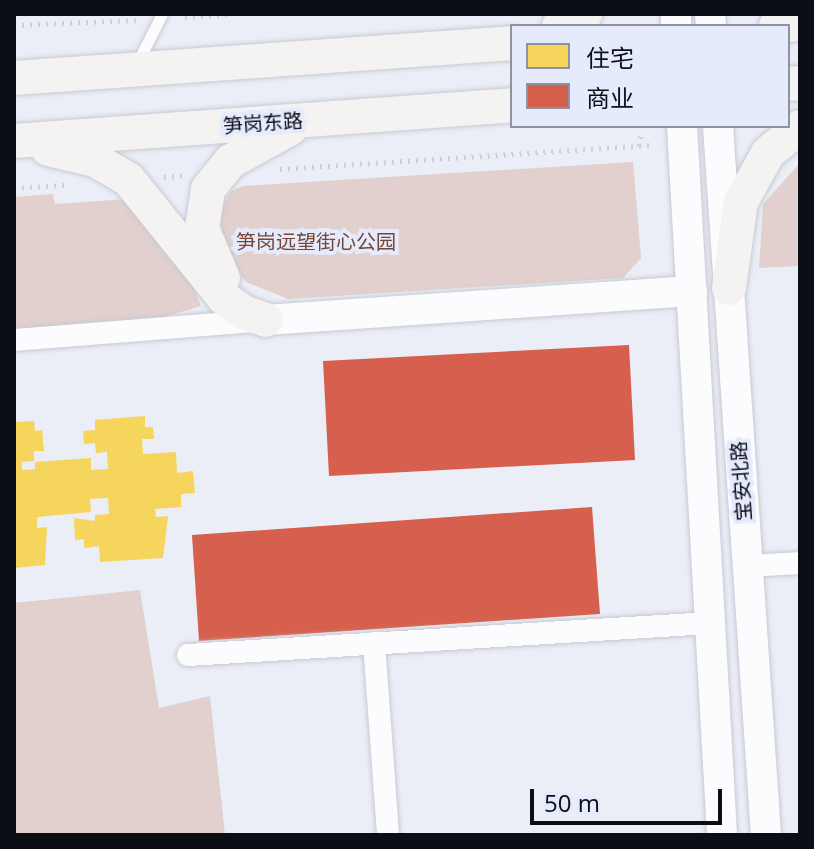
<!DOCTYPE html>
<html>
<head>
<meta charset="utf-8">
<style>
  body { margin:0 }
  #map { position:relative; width:814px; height:849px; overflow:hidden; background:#ebeef7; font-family:"Open Sans","Noto Sans SC",sans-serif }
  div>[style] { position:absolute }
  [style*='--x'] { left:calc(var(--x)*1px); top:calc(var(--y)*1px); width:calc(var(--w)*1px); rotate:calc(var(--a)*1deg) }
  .green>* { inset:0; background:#e1d0ce }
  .homes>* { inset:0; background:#f6d55c }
  .shops>* { inset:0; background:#d6604d }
  .path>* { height:5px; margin-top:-2.5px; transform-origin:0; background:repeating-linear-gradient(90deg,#cfd0d3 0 2px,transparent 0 8px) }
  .roads { filter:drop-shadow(0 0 2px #c7cad2) drop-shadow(0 0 2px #c7cad2) }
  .lane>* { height:11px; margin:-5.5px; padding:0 5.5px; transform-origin:5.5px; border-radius:5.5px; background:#fcfcfe }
  .street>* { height:22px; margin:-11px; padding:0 11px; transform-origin:11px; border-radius:11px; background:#fcfcfe }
  .secondary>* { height:30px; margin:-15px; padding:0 15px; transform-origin:15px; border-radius:15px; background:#fcfcfe }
  .primary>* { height:34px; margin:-17px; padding:0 17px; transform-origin:17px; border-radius:17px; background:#f5f2f2 }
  span { translate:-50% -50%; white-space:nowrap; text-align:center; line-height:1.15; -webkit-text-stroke:8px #e5ebfd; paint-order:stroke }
  .street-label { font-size:20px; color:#0c0e16 }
  .park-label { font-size:20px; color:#754636 }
  .frame { position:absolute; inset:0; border:16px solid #0c0e16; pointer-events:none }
  .legend { position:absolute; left:510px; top:24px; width:280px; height:104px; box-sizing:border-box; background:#e5ebfd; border:2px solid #8e93a1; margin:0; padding:10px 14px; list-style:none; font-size:24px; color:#0c0e16 }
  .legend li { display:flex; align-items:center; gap:16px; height:40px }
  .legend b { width:40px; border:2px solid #8e93a1 }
  .scale { position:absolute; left:530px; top:789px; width:192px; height:36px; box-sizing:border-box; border:4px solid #0c0e16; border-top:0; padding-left:10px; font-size:24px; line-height:28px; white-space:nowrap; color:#0c0e16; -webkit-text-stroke:6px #e5ebfd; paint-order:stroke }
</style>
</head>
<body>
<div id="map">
  <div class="green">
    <i style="clip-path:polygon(633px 162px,641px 258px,623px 278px,288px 299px,246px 282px,227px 257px,221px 235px,221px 208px,231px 191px,243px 186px)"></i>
    <i style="clip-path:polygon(800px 163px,800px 266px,759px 268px,763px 204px)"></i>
    <i style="clip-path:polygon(53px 194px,55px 204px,127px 199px,192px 284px,201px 306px,161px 318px,14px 330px,14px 197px)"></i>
    <i style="clip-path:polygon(140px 590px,159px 708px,210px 696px,225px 835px,14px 835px,14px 603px)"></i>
  </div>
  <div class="homes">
    <i style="clip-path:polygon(145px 416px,145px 427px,153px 427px,154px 439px,142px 439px,143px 454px,176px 452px,177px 473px,193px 471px,195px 493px,181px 494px,181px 507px,155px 509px,156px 517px,168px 516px,163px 558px,100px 562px,99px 546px,84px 548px,84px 539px,75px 540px,74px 518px,95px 521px,95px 515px,109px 514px,108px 498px,90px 499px,91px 512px,37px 517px,37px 528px,47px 527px,45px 565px,14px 568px,14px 422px,34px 421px,35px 431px,42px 430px,44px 451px,34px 451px,34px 461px,22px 462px,22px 470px,35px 469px,35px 462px,91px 458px,91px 470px,108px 469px,107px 452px,96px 453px,95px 443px,84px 444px,83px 431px,95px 430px,95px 420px)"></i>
  </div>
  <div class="shops">
    <i style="clip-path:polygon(629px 345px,635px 460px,329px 476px,323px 361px)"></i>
    <i style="clip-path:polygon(592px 507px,600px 614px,199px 641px,192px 535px)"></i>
  </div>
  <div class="path">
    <i style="--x:185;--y:17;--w:46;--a:-3.7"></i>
    <i style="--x:14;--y:25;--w:124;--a:-2.3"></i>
    <i style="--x:639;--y:146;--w:11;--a:-80"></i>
    <i style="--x:280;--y:169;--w:372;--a:-3.7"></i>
    <i style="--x:164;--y:177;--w:21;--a:-5"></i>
    <i style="--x:14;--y:188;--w:50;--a:-3.4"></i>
  </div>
  <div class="roads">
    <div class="lane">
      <i style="--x:137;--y:63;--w:55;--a:-63"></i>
    </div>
    <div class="street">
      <i style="--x:14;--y:340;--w:243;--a:-4.5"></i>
      <i style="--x:747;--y:566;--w:53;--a:-3.2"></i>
      <i style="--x:374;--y:643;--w:193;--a:85.8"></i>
      <i style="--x:188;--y:655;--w:522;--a:-3.51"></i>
    </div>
    <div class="secondary">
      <i style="--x:676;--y:14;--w:12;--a:90"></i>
      <i style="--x:710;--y:14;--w:12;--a:85"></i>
      <i style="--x:682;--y:126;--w:710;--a:86.77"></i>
      <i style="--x:718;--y:126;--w:711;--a:86.13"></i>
      <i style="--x:266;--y:320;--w:427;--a:-3.9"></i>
    </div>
    <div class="primary">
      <i style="--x:559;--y:26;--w:29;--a:-25"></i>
      <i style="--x:776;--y:26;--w:24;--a:-5"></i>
      <i style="--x:14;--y:78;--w:499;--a:-4"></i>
      <i style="--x:788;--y:84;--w:12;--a:-5"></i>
      <i style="--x:14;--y:141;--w:499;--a:-4.1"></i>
      <i style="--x:48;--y:149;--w:48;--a:13.2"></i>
      <i style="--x:95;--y:160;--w:39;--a:30"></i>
      <i style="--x:129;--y:180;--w:151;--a:51.2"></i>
      <i style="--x:224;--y:298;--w:24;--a:36"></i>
      <i style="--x:243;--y:312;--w:24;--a:19"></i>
      <i style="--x:223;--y:278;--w:54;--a:-112.8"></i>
      <i style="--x:202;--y:228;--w:39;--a:-81"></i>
      <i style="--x:208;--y:189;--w:36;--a:-51"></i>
      <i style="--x:231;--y:161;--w:68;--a:-28.8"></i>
      <i style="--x:729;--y:288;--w:87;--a:-82.1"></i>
      <i style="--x:741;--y:202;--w:56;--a:-61.1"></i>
      <i style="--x:768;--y:153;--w:41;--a:-39.1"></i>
    </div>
  </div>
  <div class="street-label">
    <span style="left:263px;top:123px;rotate:-4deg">笋岗东路</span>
    <span style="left:741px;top:481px;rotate:-94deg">宝安北路</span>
  </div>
  <div class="park-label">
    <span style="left:316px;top:241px">笋岗远望街心公园</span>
  </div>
  <div class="frame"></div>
  <ul class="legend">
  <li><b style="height:22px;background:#f6d55c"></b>住宅</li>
  <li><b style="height:22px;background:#d6604d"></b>商业</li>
  </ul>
  <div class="scale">50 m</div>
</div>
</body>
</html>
